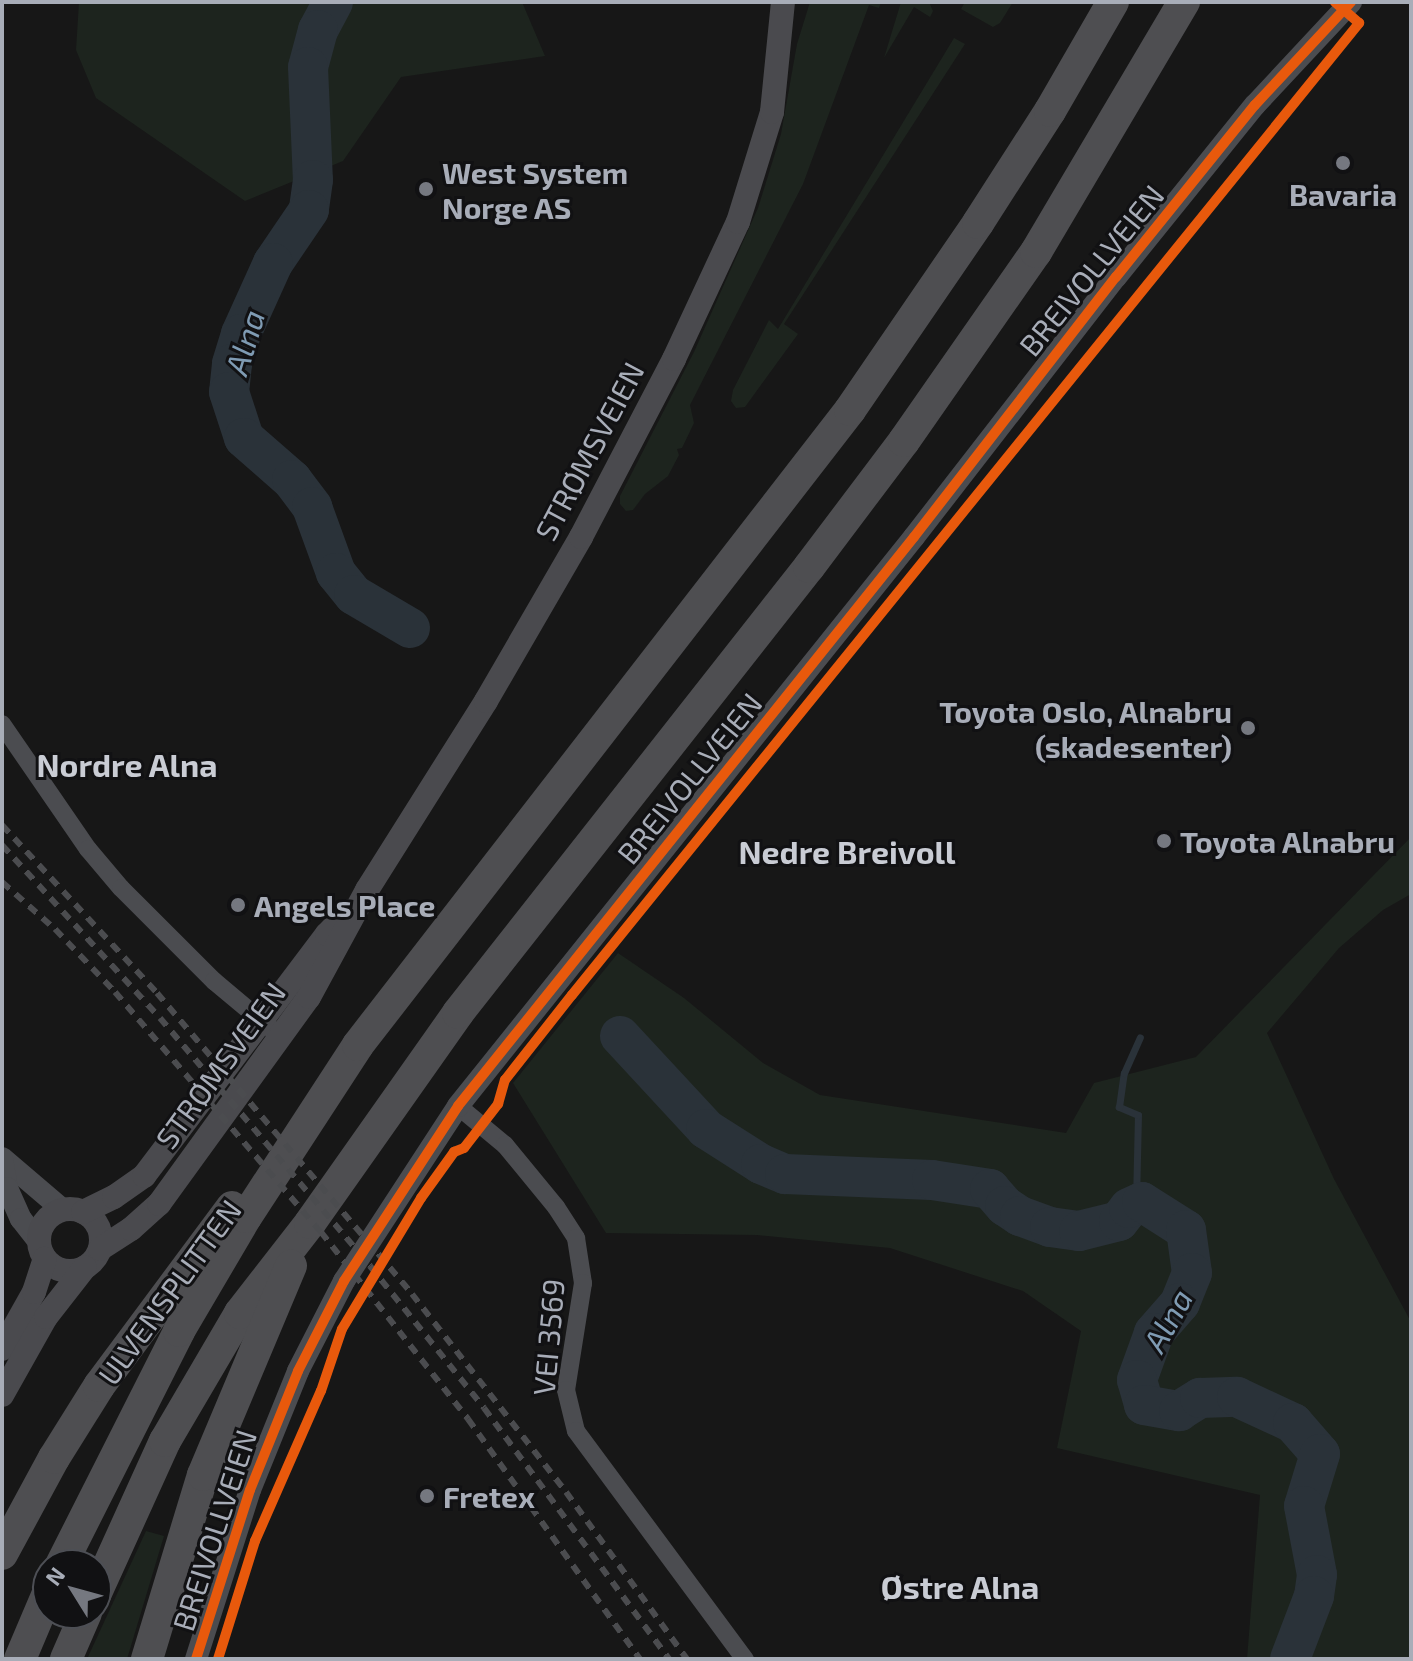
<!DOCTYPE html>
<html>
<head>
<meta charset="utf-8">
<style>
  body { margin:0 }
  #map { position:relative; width:1413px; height:1661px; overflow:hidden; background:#171717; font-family:"Exo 2",sans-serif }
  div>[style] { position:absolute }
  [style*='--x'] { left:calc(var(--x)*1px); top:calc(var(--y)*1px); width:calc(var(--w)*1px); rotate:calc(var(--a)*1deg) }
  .green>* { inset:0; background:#1d241e }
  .stream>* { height:7px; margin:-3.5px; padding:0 3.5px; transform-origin:3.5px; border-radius:3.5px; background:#2a3239 }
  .river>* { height:40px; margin:-20px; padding:0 20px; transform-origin:20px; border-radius:20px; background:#2a3239 }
  .minor>* { height:18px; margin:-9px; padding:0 9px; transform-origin:9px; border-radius:9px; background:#4b4c50 }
  .tertiary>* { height:22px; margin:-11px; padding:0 11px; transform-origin:11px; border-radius:11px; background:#4b4c50 }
  .secondary>* { height:24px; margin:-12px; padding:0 12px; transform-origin:12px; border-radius:12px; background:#4a4a4e }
  .secondary>.ring { margin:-12px; padding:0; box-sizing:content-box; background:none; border:24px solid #4a4a4e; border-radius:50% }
  .motorway>* { height:32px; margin:-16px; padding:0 16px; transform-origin:16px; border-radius:16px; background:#4e4e51 }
  .rail>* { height:6px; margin-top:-3px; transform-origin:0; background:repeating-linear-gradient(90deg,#4b4c4f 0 10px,transparent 0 18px) }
  .cycleway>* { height:10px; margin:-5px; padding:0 5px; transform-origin:5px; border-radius:5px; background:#e8590c }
  .dots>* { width:22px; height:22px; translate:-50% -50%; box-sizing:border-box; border:4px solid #111113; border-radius:50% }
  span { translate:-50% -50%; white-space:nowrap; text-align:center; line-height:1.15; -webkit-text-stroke:6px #111113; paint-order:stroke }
  .poi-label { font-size:30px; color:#a8adb8; font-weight:700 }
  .left { translate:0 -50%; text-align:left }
  .right { translate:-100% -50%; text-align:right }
  .street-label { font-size:30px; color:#a8adb8 }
  .water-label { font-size:32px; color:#7f9bb3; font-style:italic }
  .neighbourhood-label { font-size:32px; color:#c9ccd4; font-weight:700 }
  .frame { position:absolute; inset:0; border:4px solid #a8adb8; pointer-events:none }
  .north { position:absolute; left:32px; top:1549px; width:80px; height:80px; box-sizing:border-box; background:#111113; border:2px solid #4d4f55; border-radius:50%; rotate:307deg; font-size:22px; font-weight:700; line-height:32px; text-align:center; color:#a8adb8 }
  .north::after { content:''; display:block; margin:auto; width:28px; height:36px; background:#757880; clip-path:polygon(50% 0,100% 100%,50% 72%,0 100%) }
</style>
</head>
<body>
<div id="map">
  <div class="green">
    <i style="clip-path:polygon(79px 2px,522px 2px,545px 56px,401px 77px,343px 161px,245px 201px,96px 98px,76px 50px)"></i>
    <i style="clip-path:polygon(810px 2px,881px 2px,879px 8px,869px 5px,803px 184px,690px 405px,694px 423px,682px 448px,677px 449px,679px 455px,668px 476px,645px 494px,633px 510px,626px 511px,620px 504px,620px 496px,694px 352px,758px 208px,781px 134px,797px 44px)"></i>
    <i style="clip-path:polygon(901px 2px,929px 2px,933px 11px,930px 17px,914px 7px,884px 58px)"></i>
    <i style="clip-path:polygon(965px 2px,1003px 3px,1013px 2px,1000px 23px,993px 27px,961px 9px)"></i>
    <i style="clip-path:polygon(954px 38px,965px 44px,784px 324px,798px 334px,745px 407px,736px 408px,731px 401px,733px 390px,769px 320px,778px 329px)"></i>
    <i style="clip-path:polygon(1411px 837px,1411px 894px,1383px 910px,1339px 948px,1267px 1033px,1334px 1179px,1411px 1322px,1411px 1659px,1247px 1659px,1260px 1495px,1057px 1448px,1081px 1331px,1023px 1291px,890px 1248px,757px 1235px,606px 1233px,513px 1083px,618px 953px,684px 998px,763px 1063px,820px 1095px,1066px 1133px,1094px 1083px,1196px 1057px)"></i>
    <i style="clip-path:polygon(146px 1531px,164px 1536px,127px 1659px,87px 1659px)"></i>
  </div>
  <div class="stream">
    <i style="--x:1136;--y:1202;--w:87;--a:-88.7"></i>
    <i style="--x:1138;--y:1115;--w:21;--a:-157"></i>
    <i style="--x:1119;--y:1107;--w:34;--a:-82"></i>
    <i style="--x:1124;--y:1073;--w:39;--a:-66"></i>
  </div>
  <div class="river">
    <i style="--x:333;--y:2;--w:32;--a:118"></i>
    <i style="--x:318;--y:30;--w:38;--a:105"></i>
    <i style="--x:308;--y:67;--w:113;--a:87.5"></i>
    <i style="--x:313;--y:180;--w:30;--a:98"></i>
    <i style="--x:309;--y:210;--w:64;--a:124.2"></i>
    <i style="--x:273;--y:263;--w:78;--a:114.3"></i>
    <i style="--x:241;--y:334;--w:31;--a:107"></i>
    <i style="--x:232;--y:364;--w:28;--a:96"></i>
    <i style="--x:229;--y:392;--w:48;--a:71.9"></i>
    <i style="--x:244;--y:438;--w:64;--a:41.2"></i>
    <i style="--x:292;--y:480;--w:34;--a:53"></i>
    <i style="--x:312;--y:507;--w:70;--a:70"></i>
    <i style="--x:336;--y:573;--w:28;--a:51"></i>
    <i style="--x:354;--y:595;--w:65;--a:30.5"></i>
    <i style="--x:620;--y:1036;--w:127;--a:47.2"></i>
    <i style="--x:706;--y:1129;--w:65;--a:32.5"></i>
    <i style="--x:761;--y:1164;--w:26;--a:23"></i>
    <i style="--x:785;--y:1174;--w:147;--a:2.3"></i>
    <i style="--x:932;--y:1180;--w:59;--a:8.8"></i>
    <i style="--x:990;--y:1189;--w:23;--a:49"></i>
    <i style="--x:1005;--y:1206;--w:18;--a:34"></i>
    <i style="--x:1020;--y:1216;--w:32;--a:20"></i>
    <i style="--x:1050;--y:1227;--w:29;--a:8"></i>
    <i style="--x:1079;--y:1231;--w:41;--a:-14"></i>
    <i style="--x:1119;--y:1221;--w:16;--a:-52"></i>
    <i style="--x:1129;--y:1208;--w:14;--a:-25"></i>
    <i style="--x:1142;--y:1202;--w:52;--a:32.5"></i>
    <i style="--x:1186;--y:1230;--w:43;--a:82.1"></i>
    <i style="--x:1192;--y:1273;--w:32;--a:112"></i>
    <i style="--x:1180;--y:1303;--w:40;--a:131"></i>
    <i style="--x:1154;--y:1333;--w:50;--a:109.9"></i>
    <i style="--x:1137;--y:1380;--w:26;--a:74"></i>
    <i style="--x:1144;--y:1405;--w:36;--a:10"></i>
    <i style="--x:1179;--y:1411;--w:25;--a:-32"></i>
    <i style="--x:1200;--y:1398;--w:37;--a:-2"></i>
    <i style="--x:1237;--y:1397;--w:62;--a:24.9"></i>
    <i style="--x:1293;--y:1423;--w:41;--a:48.9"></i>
    <i style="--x:1320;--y:1454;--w:54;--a:107.1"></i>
    <i style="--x:1304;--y:1506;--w:70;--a:79.3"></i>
    <i style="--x:1317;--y:1575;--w:21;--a:98"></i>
    <i style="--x:1314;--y:1596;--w:67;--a:110.9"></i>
  </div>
  <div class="minor">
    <i style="--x:2;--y:724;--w:152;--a:55.5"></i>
    <i style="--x:88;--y:849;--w:51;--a:49.8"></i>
    <i style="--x:121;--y:888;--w:132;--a:45"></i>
    <i style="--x:214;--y:981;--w:87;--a:39.9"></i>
    <i style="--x:458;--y:1106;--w:61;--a:39.7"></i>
    <i style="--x:505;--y:1145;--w:80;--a:50.6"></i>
    <i style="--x:556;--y:1207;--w:37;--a:57"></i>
    <i style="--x:576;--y:1238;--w:46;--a:81.2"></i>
    <i style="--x:583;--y:1283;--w:108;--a:99"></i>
    <i style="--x:566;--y:1390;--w:42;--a:76.3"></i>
    <i style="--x:576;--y:1431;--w:284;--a:53.5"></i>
  </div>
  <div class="tertiary">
    <i style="--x:2;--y:1158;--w:80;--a:40.4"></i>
    <i style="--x:2;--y:1159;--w:29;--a:80"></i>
    <i style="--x:7;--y:1188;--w:34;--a:66"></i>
    <i style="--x:21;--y:1219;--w:29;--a:52"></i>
    <i style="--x:196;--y:1659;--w:177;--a:-72.3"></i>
    <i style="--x:250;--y:1490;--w:128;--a:-68"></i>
    <i style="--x:298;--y:1371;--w:101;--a:-62.9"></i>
    <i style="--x:344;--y:1281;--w:209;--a:-56.9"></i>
    <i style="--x:458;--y:1106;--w:729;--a:-51.29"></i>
    <i style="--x:914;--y:537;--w:329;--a:-52.2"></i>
    <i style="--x:1116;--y:277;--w:221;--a:-51.1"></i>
    <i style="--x:1255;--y:105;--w:141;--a:-47"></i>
  </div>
  <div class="secondary">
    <i class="ring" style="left:39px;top:1209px;width:38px;height:38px"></i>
    <i style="--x:83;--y:1212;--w:34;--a:-26"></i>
    <i style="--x:114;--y:1197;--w:37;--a:-35"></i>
    <i style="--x:144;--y:1176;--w:303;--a:-52.9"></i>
    <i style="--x:327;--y:934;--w:32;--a:-46"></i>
    <i style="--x:100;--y:1249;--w:37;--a:-33"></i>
    <i style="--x:131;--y:1229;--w:38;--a:-42"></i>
    <i style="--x:159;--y:1204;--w:256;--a:-54.1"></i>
    <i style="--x:309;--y:997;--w:122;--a:-61.5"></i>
    <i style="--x:367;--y:890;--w:223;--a:-57.8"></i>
    <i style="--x:486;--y:701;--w:190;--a:-59.9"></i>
    <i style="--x:581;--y:537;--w:201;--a:-62.4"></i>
    <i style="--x:674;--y:359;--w:151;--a:-65"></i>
    <i style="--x:738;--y:222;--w:115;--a:-72.8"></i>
    <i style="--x:772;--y:112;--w:111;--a:-84.3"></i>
    <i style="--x:2;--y:1349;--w:65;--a:-60.7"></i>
    <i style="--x:34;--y:1292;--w:35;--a:-72"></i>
    <i style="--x:2;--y:1395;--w:90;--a:-60.6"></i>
    <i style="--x:46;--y:1317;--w:63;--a:-52"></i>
  </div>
  <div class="motorway">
    <i style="--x:2;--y:1554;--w:109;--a:-61.6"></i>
    <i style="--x:54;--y:1458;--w:85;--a:-58"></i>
    <i style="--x:99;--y:1386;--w:223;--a:-53.4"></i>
    <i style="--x:61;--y:1565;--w:262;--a:-63.2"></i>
    <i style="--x:179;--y:1331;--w:132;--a:-59.6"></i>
    <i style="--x:246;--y:1217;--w:205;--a:-56.9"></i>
    <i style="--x:358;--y:1045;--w:803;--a:-52.23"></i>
    <i style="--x:850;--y:410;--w:227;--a:-55.6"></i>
    <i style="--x:978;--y:223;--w:133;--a:-57.3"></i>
    <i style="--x:1050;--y:111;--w:126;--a:-60"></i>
    <i style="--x:96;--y:1593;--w:167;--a:-65.6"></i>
    <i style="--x:165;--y:1441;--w:148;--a:-59.6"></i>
    <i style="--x:240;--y:1313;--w:114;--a:-52.1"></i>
    <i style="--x:310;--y:1223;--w:257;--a:-54.8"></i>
    <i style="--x:458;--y:1013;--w:568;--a:-51.8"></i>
    <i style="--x:809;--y:567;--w:158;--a:-53"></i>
    <i style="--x:904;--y:441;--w:231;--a:-55.1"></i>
    <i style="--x:1036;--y:252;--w:291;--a:-59.4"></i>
    <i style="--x:20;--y:1659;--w:72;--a:-67"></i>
    <i style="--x:66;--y:1659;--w:50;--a:-66.5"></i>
    <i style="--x:147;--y:1659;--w:192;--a:-73.1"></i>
    <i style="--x:203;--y:1475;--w:227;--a:-67.2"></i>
  </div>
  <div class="rail">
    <i style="--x:2;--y:825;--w:229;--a:47.3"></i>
    <i style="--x:157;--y:993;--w:394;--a:49.7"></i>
    <i style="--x:412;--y:1294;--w:251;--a:52.1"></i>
    <i style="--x:566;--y:1492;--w:206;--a:54.1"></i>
    <i style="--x:2;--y:845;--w:234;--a:47.6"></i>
    <i style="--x:160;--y:1018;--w:325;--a:49.7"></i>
    <i style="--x:370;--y:1266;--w:182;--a:51.2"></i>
    <i style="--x:484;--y:1408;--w:312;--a:53.6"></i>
    <i style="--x:2;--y:882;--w:71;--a:41.6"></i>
    <i style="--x:55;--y:929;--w:87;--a:46.4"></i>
    <i style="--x:115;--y:992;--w:316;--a:49.4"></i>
    <i style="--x:321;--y:1232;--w:238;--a:51.8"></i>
    <i style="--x:468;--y:1419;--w:295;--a:54.4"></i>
  </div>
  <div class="cycleway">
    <i style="--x:196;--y:1659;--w:177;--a:-72.3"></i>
    <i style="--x:250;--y:1490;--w:128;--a:-68"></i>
    <i style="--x:298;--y:1371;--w:101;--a:-62.9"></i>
    <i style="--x:344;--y:1281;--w:209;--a:-56.9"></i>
    <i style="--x:458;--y:1106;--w:729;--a:-51.29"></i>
    <i style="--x:914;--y:537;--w:329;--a:-52.2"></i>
    <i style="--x:1116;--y:277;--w:221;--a:-51.1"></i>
    <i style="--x:1255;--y:105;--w:141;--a:-47"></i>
    <i style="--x:218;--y:1659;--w:124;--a:-72.6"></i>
    <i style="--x:255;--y:1541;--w:164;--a:-66.3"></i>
    <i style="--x:321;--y:1391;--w:65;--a:-71.3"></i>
    <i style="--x:342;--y:1329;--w:153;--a:-58.9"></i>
    <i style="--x:421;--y:1198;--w:57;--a:-54.3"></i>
    <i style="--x:454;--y:1152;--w:11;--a:-22"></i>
    <i style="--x:464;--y:1148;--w:56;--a:-52.3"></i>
    <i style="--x:498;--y:1104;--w:25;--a:-74"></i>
    <i style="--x:505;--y:1080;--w:108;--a:-51.8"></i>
    <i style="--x:572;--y:995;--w:1251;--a:-51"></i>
    <i style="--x:1359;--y:23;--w:32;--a:-139"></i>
  </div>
  <div class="dots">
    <i style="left:1343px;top:163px;background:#757880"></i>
    <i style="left:426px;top:189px;background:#757880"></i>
    <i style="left:1248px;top:728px;background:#757880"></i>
    <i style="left:1164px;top:841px;background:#757880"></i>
    <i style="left:238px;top:905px;background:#757880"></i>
    <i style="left:427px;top:1496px;background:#757880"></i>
  </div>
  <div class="poi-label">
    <span class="left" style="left:442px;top:189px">West System<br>Norge AS</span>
    <span style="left:1343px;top:194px">Bavaria</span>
    <span class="right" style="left:1232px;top:728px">Toyota Oslo, Alnabru<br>(skadesenter)</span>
    <span class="left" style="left:1180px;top:841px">Toyota Alnabru</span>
    <span class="left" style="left:254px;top:905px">Angels Place</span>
    <span class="left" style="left:443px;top:1496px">Fretex</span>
  </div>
  <div class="street-label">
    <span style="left:1091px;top:270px;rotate:-51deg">BREIVOLLVEIEN</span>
    <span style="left:589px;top:451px;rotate:-62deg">STRØMSVEIEN</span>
    <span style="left:689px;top:778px;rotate:-51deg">BREIVOLLVEIEN</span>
    <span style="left:220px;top:1065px;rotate:-54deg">STRØMSVEIEN</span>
    <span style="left:169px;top:1292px;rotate:-54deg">ULVENSPLITTEN</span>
    <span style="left:548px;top:1337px;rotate:-85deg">VEI 3569</span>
    <span style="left:214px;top:1530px;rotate:-72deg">BREIVOLLVEIEN</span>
  </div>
  <div class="water-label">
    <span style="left:244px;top:342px;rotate:-73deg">Alna</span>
    <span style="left:1167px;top:1320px;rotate:-61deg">Alna</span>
  </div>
  <div class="neighbourhood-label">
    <span style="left:127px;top:764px">Nordre Alna</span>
    <span style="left:847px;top:851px">Nedre Breivoll</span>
    <span style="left:960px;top:1586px">Østre Alna</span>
  </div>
  <div class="frame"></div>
  <div class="north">N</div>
</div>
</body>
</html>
